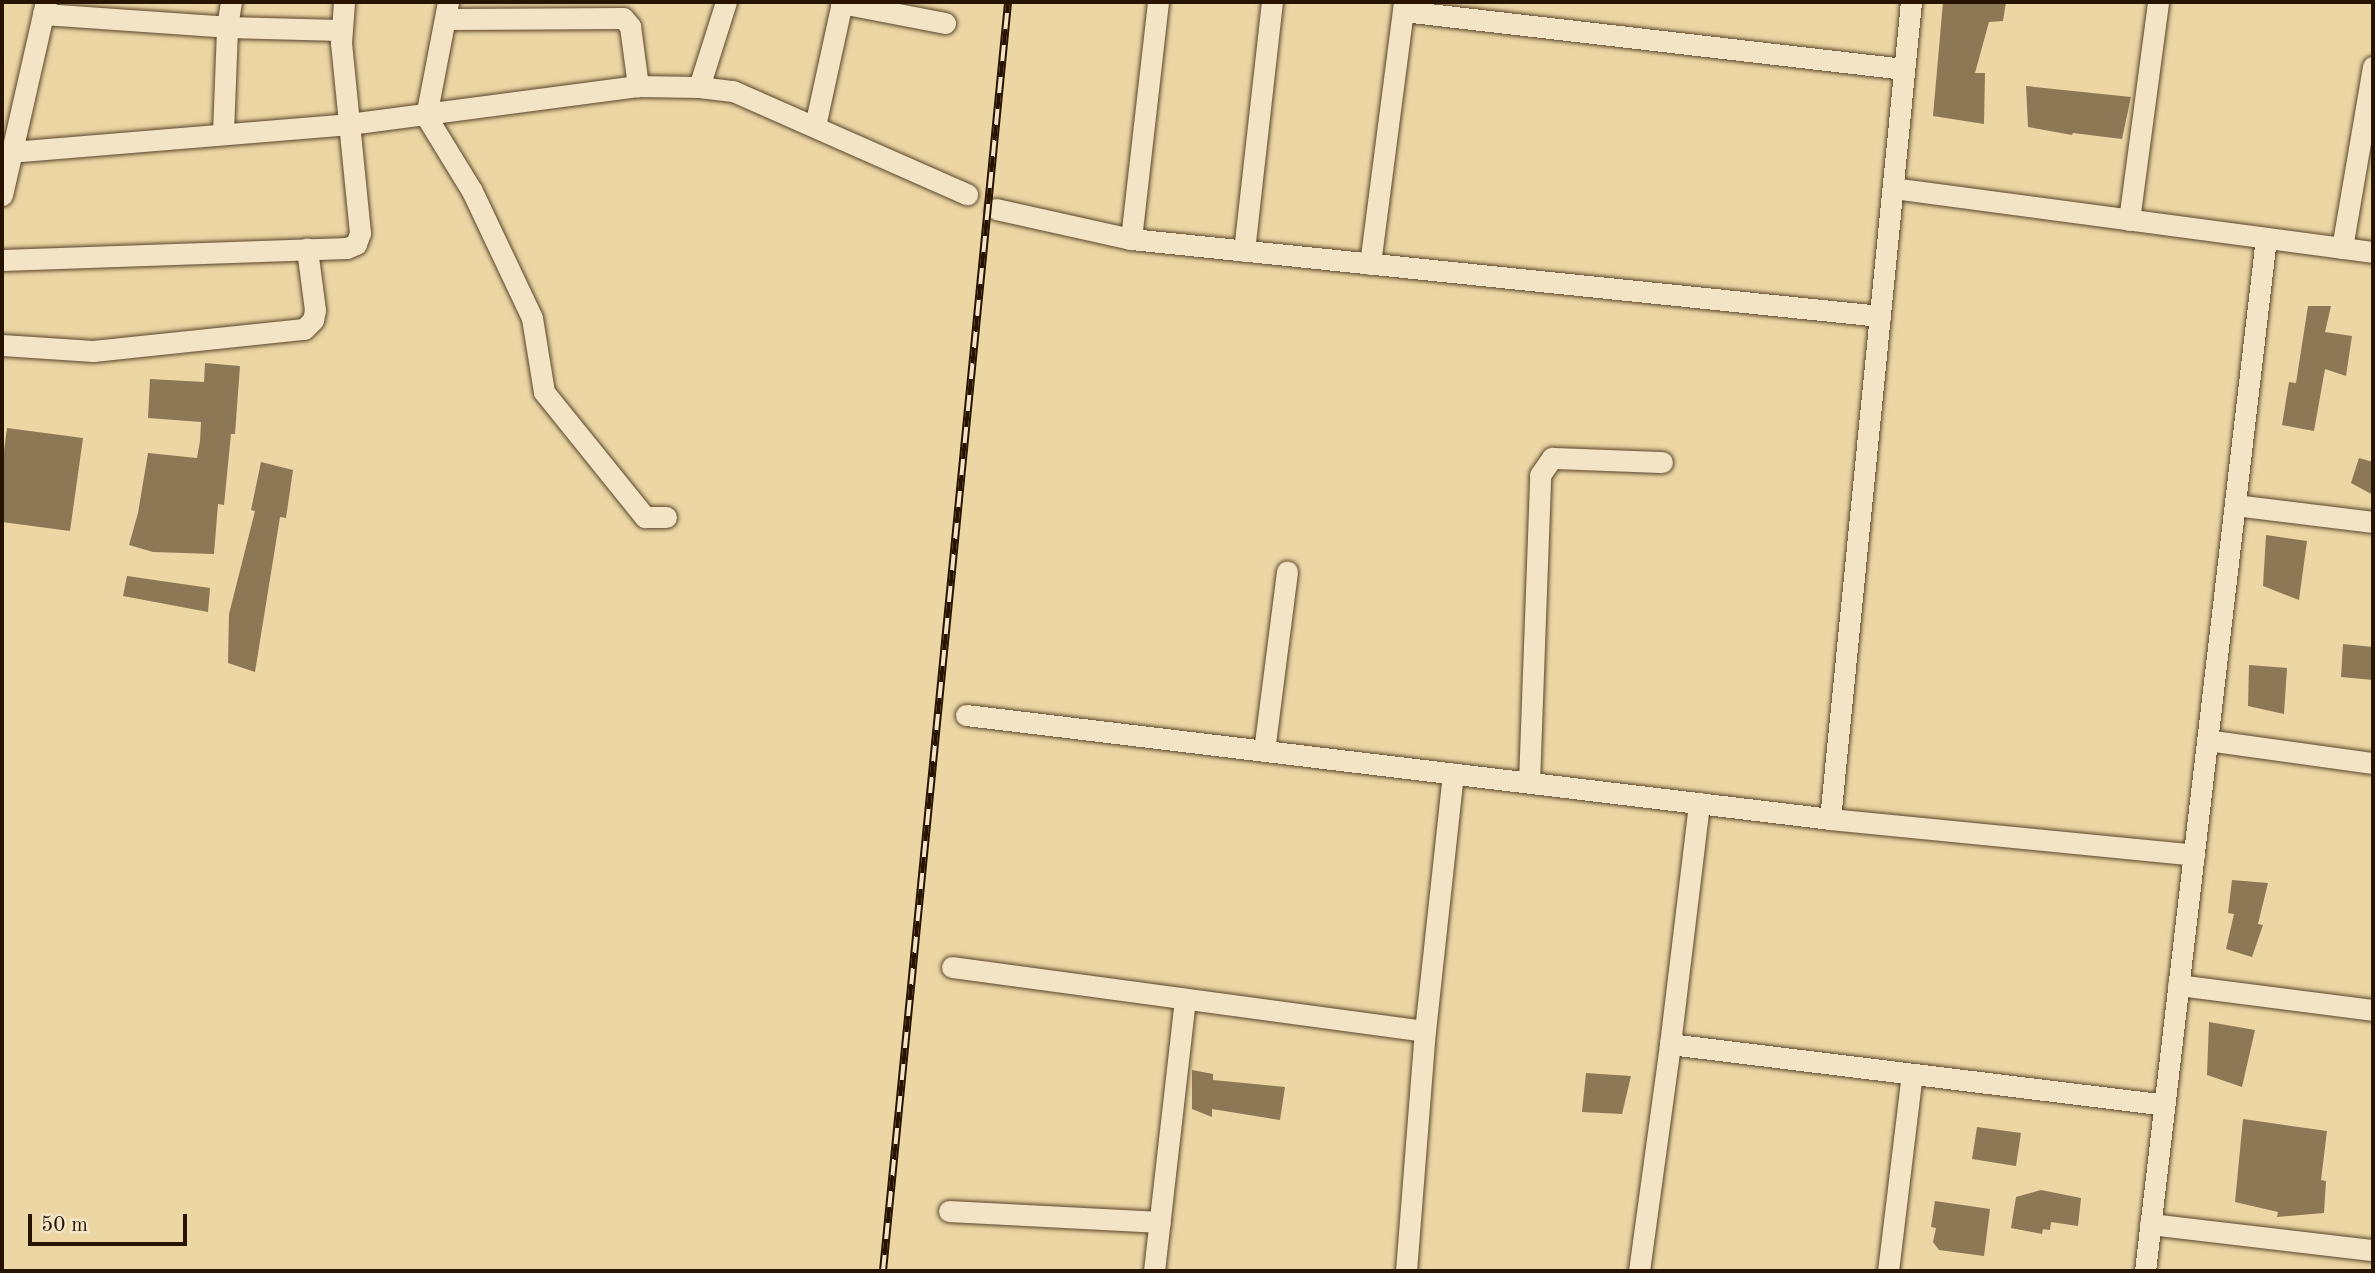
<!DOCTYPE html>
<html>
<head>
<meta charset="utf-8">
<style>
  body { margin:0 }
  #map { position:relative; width:2375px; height:1273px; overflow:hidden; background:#ebd6a4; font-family:"Old Standard TT",serif }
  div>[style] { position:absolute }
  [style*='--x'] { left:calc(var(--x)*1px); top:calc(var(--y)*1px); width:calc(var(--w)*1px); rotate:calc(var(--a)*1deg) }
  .building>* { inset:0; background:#8d7856 }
  .roads { filter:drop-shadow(0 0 2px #59442a) drop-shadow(0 0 2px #59442a) }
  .minor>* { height:21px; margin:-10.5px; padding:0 10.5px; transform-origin:10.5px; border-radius:10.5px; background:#f2e4c4 }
  .rail>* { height:8px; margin-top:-4px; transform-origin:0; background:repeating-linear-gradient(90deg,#f2e4c4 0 16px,#281301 0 32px); box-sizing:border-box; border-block:2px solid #281301 }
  span { translate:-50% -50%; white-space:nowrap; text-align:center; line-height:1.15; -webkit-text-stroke:5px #f2e4c4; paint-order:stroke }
  .frame { position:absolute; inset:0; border:4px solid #281301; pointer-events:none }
  .scale { position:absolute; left:28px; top:1214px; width:159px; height:32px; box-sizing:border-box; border:4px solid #281301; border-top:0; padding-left:9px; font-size:21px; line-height:24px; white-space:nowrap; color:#281301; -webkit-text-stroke:5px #f2e4c4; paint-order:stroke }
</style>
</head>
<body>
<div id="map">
  <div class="building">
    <i style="clip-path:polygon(1943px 2px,2006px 2px,2003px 21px,1989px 22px,1975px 73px,1985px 73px,1984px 124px,1933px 116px)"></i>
    <i style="clip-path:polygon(2026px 86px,2131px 97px,2122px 139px,2073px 133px,2072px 135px,2028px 127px)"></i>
    <i style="clip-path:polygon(2308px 306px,2331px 306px,2325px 332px,2352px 336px,2346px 376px,2325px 369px,2314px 431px,2282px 425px,2289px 382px,2296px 383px)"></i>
    <i style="clip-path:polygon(205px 363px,240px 366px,235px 434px,231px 434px,224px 505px,218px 504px,214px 554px,153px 552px,129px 545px,138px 513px,148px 453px,197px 458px,200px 441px,201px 422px,148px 418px,150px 379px,204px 382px)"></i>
    <i style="clip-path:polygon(7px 428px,83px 438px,70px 531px,2px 522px,2px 466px)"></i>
    <i style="clip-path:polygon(2359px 458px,2373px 462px,2373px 495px,2351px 483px)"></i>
    <i style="clip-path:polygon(261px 462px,293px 470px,286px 518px,280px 517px,255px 672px,228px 663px,229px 614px,255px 511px,251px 510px)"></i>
    <i style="clip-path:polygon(2266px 535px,2307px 541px,2299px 600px,2263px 586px)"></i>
    <i style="clip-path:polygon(127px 576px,210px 588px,208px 612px,123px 596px)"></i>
    <i style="clip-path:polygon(2343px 644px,2373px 647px,2373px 680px,2341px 677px)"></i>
    <i style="clip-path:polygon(2249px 665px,2287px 668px,2284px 714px,2248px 706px)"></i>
    <i style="clip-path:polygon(2232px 880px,2268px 883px,2258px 924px,2263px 925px,2252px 957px,2226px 949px,2234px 914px,2228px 913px)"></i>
    <i style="clip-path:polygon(2209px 1022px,2255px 1030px,2242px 1087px,2207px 1075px)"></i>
    <i style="clip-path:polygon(1192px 1070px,1213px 1074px,1213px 1080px,1285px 1087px,1280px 1120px,1212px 1109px,1212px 1117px,1192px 1109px)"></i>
    <i style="clip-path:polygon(1586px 1073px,1631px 1076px,1622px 1114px,1582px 1112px)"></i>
    <i style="clip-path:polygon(2243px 1119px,2327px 1131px,2321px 1180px,2326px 1181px,2324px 1213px,2277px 1217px,2278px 1212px,2235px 1202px)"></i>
    <i style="clip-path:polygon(1977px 1127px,2021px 1133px,2016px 1166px,1972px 1159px)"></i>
    <i style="clip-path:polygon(2041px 1190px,2081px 1198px,2078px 1226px,2051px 1222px,2050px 1230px,2043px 1229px,2042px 1234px,2011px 1228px,2016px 1197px)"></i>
    <i style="clip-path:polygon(1935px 1201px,1990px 1209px,1984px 1256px,1939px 1250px,1933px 1242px,1936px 1228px,1931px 1227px)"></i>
  </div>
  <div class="roads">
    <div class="minor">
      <i style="--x:448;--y:2;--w:116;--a:100.9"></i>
      <i style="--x:426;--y:116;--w:88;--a:58.5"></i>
      <i style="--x:472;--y:191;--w:140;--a:64.7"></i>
      <i style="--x:532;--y:318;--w:75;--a:80.8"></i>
      <i style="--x:544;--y:392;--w:161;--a:51.1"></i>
      <i style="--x:645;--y:517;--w:21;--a:0"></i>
      <i style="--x:841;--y:3;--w:106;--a:10.9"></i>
      <i style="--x:1403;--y:11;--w:504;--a:6.6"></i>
      <i style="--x:43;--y:14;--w:184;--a:4"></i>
      <i style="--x:227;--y:27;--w:113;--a:1.5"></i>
      <i style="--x:445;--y:19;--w:178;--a:-0.3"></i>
      <i style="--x:623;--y:18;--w:11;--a:49"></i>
      <i style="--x:630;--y:26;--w:61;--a:82.4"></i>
      <i style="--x:699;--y:87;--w:89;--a:-72.4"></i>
      <i style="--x:815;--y:126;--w:127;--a:-77.7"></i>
      <i style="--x:223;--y:133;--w:106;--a:-87.8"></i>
      <i style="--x:227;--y:27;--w:25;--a:-81"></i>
      <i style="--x:10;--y:152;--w:340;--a:-4.7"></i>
      <i style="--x:349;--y:124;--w:291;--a:-7.5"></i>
      <i style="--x:638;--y:86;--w:61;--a:0.9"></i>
      <i style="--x:699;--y:87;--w:34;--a:7"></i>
      <i style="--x:733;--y:91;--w:256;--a:23.8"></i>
      <i style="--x:1893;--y:188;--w:484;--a:7.6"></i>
      <i style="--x:2;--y:195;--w:198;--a:-77.2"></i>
      <i style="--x:996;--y:209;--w:138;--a:12.5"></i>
      <i style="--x:1131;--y:239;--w:753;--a:5.87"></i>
      <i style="--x:2129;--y:220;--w:220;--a:-82.4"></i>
      <i style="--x:1131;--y:239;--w:239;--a:-83.5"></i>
      <i style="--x:2342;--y:248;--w:184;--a:-80.3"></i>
      <i style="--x:1244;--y:251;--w:251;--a:-83.6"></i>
      <i style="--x:2;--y:260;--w:345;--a:-2"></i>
      <i style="--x:347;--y:248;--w:10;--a:-24"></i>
      <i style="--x:356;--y:244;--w:12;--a:-70"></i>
      <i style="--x:360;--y:233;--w:191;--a:-95.7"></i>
      <i style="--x:341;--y:43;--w:41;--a:-85.8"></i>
      <i style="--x:1370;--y:264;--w:264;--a:-82.6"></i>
      <i style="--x:2;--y:345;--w:91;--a:3.8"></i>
      <i style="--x:93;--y:351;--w:212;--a:-6"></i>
      <i style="--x:304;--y:329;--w:13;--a:-45"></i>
      <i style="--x:313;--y:320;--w:10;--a:-79"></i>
      <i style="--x:315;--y:310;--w:62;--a:-97.5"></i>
      <i style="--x:2235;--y:505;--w:139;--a:7"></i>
      <i style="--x:966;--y:715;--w:870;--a:6.86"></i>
      <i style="--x:1830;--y:819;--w:366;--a:5.6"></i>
      <i style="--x:2207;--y:740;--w:168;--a:7.9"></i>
      <i style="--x:1264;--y:751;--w:181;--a:-82.7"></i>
      <i style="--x:1529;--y:782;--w:307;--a:-87.9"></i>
      <i style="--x:1540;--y:475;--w:21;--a:-55"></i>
      <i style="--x:1552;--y:458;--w:110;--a:2.1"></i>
      <i style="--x:1830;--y:819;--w:821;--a:-84.34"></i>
      <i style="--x:952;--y:967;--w:477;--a:7.7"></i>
      <i style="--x:2178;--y:985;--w:197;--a:7.3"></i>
      <i style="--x:1670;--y:1044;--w:498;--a:7"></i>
      <i style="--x:949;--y:1211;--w:211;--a:3"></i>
      <i style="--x:2150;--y:1224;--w:225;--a:6.7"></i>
      <i style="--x:1154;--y:1271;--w:274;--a:-83.5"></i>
      <i style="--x:1406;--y:1271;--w:241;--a:-85.5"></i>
      <i style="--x:1425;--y:1031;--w:259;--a:-83.8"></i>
      <i style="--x:1639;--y:1271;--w:229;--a:-82.2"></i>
      <i style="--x:1670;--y:1044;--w:243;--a:-83.1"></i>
      <i style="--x:1888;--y:1271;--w:198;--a:-83.1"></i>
      <i style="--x:2145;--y:1271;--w:1040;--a:-83.32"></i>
    </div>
  </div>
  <div class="rail">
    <i style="--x:883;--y:1271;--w:1275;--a:-84.37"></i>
  </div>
  <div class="frame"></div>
  <div class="scale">50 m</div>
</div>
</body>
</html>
